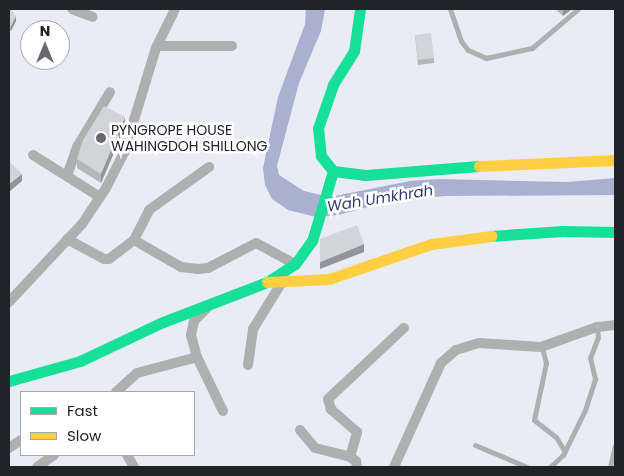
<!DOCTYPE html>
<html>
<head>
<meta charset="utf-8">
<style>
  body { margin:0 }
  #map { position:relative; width:624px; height:476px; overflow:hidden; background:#eaecf5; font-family:Poppins,sans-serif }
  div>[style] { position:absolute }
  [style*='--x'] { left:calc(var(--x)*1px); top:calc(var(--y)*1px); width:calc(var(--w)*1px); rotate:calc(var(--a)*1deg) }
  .water>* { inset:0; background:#aab0d0 }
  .lane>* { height:5px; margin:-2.5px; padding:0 2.5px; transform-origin:2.5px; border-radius:2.5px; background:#aeb0af }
  .street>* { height:10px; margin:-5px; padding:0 5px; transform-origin:5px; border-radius:5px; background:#aeb0af }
  .fast>* { height:11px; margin:-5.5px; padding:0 5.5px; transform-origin:5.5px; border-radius:5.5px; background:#16e098 }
  .slow>* { height:11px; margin:-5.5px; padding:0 5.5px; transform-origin:5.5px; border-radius:5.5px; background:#ffcf43 }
  .wall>* { inset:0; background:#b5b5bc }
  .shaded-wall>* { inset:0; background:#939499 }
  .building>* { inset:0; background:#d2d3db }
  .dots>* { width:14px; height:14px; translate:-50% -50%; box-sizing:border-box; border:2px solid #fff; border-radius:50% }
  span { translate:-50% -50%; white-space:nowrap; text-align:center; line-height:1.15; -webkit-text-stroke:5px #fff; paint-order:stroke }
  .poi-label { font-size:14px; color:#212329 }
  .left { translate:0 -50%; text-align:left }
  .water-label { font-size:15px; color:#353b71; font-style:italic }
  .frame { position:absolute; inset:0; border:10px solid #212329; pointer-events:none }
  .legend { position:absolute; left:20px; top:391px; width:175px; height:65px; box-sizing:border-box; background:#fff; border:1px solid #a6a7a9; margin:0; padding:6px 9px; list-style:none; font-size:15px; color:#212329 }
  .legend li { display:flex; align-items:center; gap:10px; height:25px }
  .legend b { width:25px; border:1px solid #a6a7a9 }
  .north { position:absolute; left:20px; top:20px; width:50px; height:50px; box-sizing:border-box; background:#fff; border:1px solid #a6a7a9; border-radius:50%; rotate:0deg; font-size:14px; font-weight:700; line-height:20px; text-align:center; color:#212329 }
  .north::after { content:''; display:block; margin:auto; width:18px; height:22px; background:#676970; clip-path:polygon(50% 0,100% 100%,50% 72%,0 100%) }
</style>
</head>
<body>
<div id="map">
  <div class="water">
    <i style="clip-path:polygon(306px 9px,325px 9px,321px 31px,299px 83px,277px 166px,279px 175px,304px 191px,330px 197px,410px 181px,438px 179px,567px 182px,615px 178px,615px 195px,445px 196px,387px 202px,338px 215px,316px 217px,288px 210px,272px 199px,265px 185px,263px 168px,278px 97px,305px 24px)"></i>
  </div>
  <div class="lane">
    <i style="--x:450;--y:9;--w:34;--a:71"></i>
    <i style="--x:461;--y:41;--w:11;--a:52"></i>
    <i style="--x:468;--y:50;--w:20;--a:24"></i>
    <i style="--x:486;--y:58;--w:47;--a:-12.3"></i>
    <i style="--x:532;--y:48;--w:60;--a:-40.3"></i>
    <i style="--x:542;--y:347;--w:16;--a:76"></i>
    <i style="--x:546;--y:363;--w:58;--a:101.9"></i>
    <i style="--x:534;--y:420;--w:28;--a:38"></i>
    <i style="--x:556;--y:437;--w:17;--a:59"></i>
    <i style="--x:475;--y:445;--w:56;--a:22.9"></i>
    <i style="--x:550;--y:467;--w:18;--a:-43"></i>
    <i style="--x:563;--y:455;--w:50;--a:-63.9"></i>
    <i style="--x:585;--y:410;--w:33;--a:-72"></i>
    <i style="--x:595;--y:379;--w:22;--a:-103"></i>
    <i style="--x:590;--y:358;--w:22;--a:-69"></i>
    <i style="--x:598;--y:337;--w:10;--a:-96"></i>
    <i style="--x:610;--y:467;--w:22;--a:-77"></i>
  </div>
  <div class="street">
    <i style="--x:72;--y:9;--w:22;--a:21"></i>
    <i style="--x:158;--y:46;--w:74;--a:0"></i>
    <i style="--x:33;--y:155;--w:79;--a:32.1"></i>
    <i style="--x:67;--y:176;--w:31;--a:-71"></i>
    <i style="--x:77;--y:147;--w:64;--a:-59"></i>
    <i style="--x:67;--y:239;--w:42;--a:28.4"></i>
    <i style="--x:104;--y:259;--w:5;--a:0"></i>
    <i style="--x:109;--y:259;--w:31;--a:-37"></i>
    <i style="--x:134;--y:240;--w:54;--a:29.9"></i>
    <i style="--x:181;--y:267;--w:17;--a:7"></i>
    <i style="--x:198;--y:269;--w:10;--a:-6"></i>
    <i style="--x:208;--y:268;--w:54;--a:-27.5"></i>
    <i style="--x:256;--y:243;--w:44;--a:28.3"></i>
    <i style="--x:134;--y:240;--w:34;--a:-63"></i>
    <i style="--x:149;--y:210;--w:74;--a:-35.6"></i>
    <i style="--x:9;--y:302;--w:107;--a:-46.9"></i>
    <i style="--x:82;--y:224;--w:43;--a:-56.3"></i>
    <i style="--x:106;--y:188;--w:39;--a:-63"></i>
    <i style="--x:124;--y:153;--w:110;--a:-73.1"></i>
    <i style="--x:156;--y:48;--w:43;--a:-64"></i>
    <i style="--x:207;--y:308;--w:18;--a:135"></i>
    <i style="--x:194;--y:321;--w:14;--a:102"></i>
    <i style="--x:191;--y:335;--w:23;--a:75"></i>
    <i style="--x:197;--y:357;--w:60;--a:64.3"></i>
    <i style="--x:248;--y:365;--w:36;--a:-82"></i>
    <i style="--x:253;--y:329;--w:55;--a:-58.3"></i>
    <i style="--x:116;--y:392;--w:28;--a:-42"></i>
    <i style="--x:137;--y:373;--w:62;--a:-14.9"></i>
    <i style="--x:300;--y:430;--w:23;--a:50"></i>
    <i style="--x:315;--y:448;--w:36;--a:14"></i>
    <i style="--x:350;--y:457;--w:7;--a:34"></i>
    <i style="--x:356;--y:461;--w:6;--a:81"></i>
    <i style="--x:9;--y:448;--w:14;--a:-34"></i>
    <i style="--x:127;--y:455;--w:14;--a:60"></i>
    <i style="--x:350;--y:457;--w:26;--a:-74"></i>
    <i style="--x:357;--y:432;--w:35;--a:-139"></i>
    <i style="--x:331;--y:409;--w:10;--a:-107"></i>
    <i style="--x:328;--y:399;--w:104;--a:-43.1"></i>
    <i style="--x:37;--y:467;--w:21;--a:-35"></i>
    <i style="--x:394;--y:467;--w:114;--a:-65.7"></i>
    <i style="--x:441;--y:363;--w:20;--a:-41"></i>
    <i style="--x:456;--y:350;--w:24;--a:-17"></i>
    <i style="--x:479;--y:343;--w:62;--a:3.7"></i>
    <i style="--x:541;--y:347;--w:59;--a:-19.7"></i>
    <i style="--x:597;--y:327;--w:18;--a:-6"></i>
  </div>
  <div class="fast">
    <i style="--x:360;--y:9;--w:42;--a:98.1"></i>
    <i style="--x:354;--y:51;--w:40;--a:122"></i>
    <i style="--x:333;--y:85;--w:46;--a:109.2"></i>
    <i style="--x:318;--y:128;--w:28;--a:84"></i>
    <i style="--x:321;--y:156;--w:19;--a:51"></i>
    <i style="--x:333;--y:171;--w:33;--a:7"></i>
    <i style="--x:366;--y:175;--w:113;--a:-4.6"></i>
    <i style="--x:491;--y:236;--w:72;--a:-4"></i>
    <i style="--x:563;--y:231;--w:52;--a:1.1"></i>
    <i style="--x:9;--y:381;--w:74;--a:-15.7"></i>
    <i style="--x:80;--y:361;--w:92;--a:-25.2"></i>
    <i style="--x:163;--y:322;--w:111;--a:-21"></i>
    <i style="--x:267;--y:282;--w:33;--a:-33"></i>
    <i style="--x:295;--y:264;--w:29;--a:-54"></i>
    <i style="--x:312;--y:241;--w:73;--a:-73.3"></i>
  </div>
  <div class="slow">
    <i style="--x:479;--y:166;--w:136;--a:-2.5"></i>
    <i style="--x:267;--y:282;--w:62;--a:-2.8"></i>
    <i style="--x:329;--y:279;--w:108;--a:-18.9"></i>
    <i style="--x:431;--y:244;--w:61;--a:-7.6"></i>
  </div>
  <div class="wall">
    <i style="clip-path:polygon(9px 9px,16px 21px,11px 31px,9px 30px)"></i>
    <i style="clip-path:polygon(555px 9px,572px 9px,563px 16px)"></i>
    <i style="clip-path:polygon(415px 35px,434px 58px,434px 63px,418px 65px)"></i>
    <i style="clip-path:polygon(125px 127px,101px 183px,77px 168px,77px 159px)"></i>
  </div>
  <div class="shaded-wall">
    <i style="clip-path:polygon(563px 9px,572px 9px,563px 16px)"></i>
    <i style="clip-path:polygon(16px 16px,16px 21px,11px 31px,11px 26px)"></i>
    <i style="clip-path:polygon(125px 117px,125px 127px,101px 183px,101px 174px)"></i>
    <i style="clip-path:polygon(22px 174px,22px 181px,9px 192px,9px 184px)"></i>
    <i style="clip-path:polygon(364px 244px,364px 252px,320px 269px,320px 262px)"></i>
  </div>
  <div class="building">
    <i style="clip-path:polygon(9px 9px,11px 9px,16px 16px,11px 26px,9px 25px)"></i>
    <i style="clip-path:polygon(431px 33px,434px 58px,418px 60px,415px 35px)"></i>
    <i style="clip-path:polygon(104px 106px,125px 117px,101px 174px,77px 159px,83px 140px)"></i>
    <i style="clip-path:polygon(9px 161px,22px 174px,9px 184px)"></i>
    <i style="clip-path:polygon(357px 225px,364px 244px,320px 262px,320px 239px)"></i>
  </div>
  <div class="dots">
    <i style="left:101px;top:138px;background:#676970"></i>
  </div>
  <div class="poi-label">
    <span class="left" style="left:111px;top:138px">PYNGROPE HOUSE<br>WAHINGDOH SHILLONG</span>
  </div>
  <div class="water-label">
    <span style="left:380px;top:198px;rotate:-9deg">Wah Umkhrah</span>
  </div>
  <div class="frame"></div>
  <ul class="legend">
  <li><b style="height:6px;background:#16e098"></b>Fast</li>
  <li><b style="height:6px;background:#ffcf43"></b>Slow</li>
  </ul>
  <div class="north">N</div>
</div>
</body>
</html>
